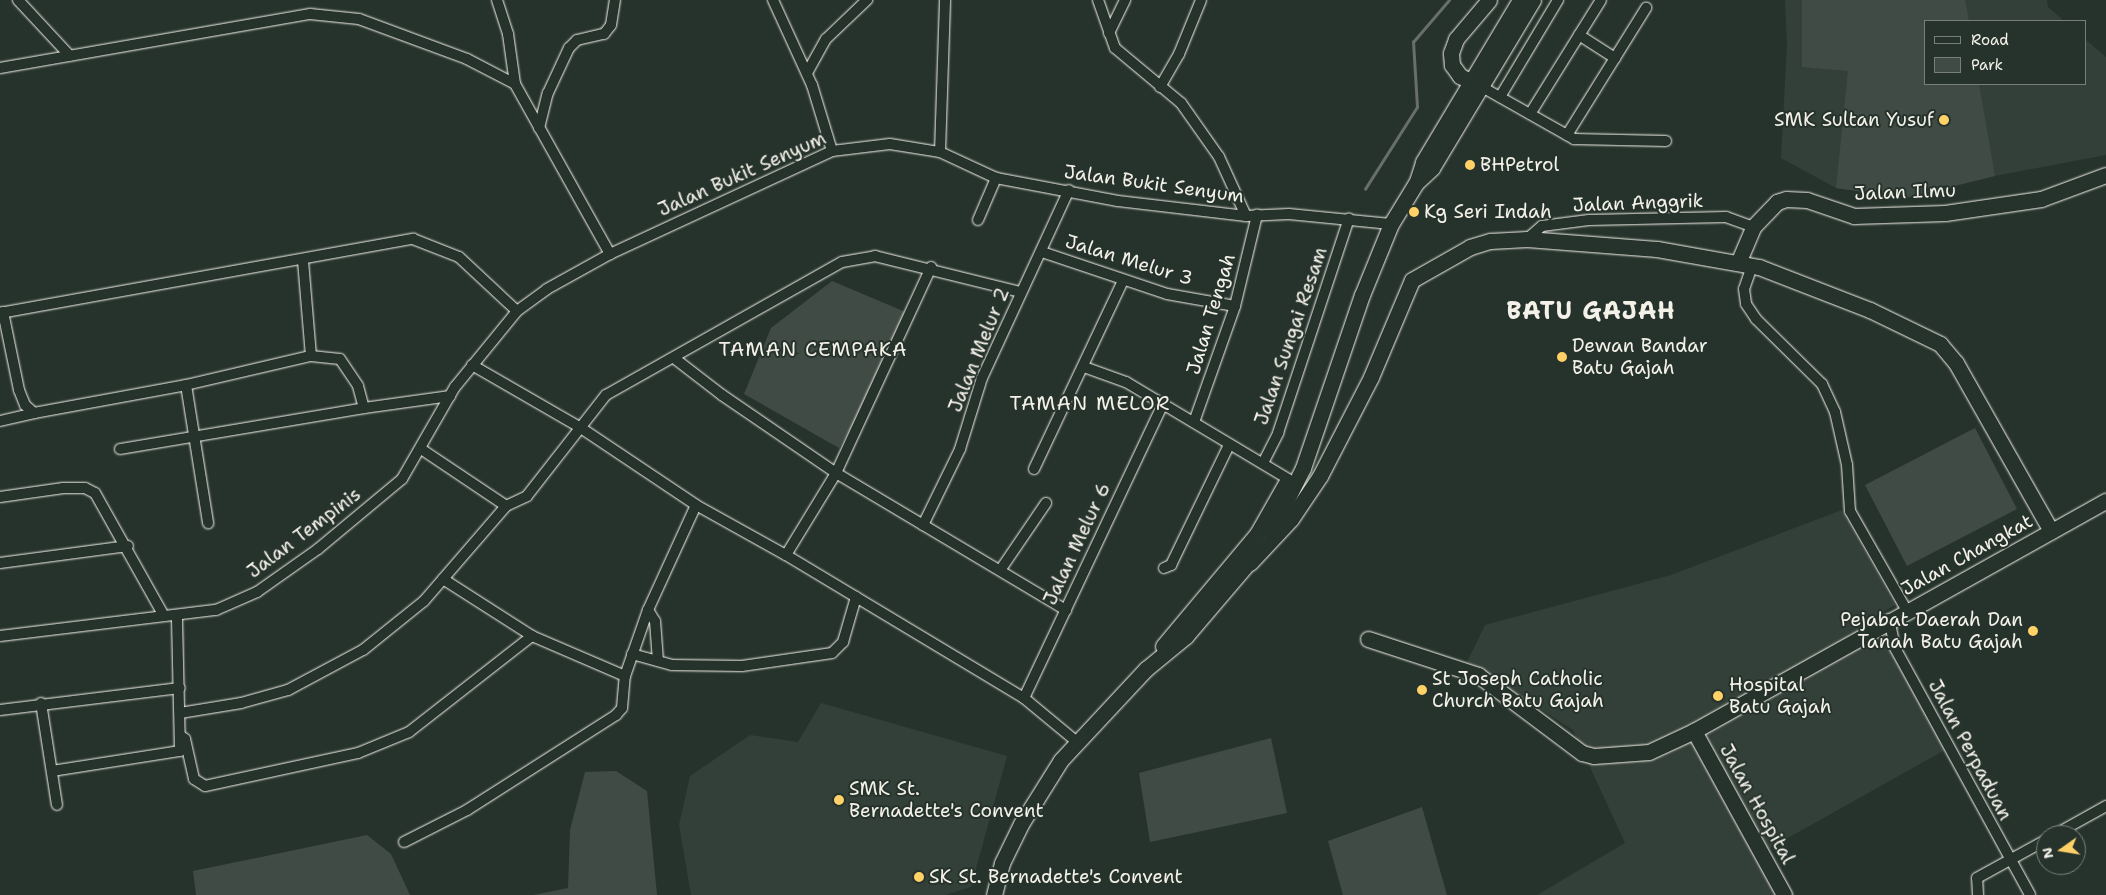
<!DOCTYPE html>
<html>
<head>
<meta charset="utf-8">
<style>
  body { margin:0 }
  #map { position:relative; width:2106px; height:895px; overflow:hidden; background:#26332d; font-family:"Shantell Sans",sans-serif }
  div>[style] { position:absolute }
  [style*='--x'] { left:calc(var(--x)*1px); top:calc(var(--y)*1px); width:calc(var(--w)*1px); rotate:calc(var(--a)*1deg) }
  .built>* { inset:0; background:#333f39 }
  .green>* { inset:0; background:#414b45 }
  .stream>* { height:2.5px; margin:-1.25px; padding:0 1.25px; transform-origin:1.25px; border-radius:1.25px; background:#676f68 }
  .roads { filter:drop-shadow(0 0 1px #f4f1e8) drop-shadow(0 0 1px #f4f1e8) }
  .street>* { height:10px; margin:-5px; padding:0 5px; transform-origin:5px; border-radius:5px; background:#26332d }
  .secondary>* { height:15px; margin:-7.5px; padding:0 7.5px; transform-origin:7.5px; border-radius:7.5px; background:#26332d }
  .dots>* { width:14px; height:14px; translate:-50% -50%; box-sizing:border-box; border:2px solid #26332d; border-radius:50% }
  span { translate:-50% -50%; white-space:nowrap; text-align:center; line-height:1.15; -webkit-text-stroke:4px #26332d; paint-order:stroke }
  .poi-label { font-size:19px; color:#f4f1e8 }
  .right { translate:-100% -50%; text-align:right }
  .left { translate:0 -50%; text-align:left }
  .street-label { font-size:19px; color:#f4f1e8 }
  .neighbourhood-label { font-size:20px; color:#f4f1e8; letter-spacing:1px }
  .district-label { font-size:24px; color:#f4f1e8; font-weight:700; letter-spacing:1px }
  .legend { position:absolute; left:1924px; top:20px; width:162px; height:65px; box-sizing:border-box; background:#26332d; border:1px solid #787f78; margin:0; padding:6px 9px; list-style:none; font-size:15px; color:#f4f1e8 }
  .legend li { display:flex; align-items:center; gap:10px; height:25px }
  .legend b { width:25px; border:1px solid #787f78 }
  .north { position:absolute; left:2036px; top:825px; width:50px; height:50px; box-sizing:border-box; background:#26332d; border:1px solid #787f78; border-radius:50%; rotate:257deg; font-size:14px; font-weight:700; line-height:20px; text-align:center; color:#f4f1e8 }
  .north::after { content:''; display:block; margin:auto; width:18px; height:22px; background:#ffd166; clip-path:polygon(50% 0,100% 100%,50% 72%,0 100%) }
</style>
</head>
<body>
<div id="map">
  <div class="built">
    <i style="clip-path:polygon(1785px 0,2047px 0,2048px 7px,2064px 21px,1925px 21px,1925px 84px,2085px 84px,2085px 39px,2106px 57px,2106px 155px,1995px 176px,1905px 198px,1836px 188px,1781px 158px,1787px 44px)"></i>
    <i style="clip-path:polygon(1842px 510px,1895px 605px,1872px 618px,1945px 750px,1768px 849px,1794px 895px,1537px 895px,1625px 843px,1573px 730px,1467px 662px,1485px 625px,1671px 575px)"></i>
    <i style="clip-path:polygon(821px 703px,1007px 756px,971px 887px,945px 895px,691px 895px,679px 825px,690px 776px,750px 735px,798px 742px)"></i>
  </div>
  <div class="green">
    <i style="clip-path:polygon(1802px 0,1965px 0,1969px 21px,1925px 21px,1925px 84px,1979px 84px,1995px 176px,1905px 198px,1836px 188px,1848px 71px,1802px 67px)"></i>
    <i style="clip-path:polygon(832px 281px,915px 316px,839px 448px,744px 394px,771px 328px)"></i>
    <i style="clip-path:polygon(1975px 428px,2017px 509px,1907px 566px,1865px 485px)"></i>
    <i style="clip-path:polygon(1271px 738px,1287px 813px,1150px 842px,1139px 773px)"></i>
    <i style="clip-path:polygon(616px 771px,647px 791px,657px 895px,534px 895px,568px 888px,570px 830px,585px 772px)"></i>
    <i style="clip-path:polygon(1422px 807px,1447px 895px,1343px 895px,1328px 841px)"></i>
    <i style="clip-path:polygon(367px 835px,391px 854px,410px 895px,196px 895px,193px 871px)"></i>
  </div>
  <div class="stream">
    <i style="--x:1365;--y:189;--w:97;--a:-57.6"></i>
    <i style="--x:1417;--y:107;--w:65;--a:-93.5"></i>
    <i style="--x:1413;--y:42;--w:55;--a:-49.4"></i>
  </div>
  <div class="roads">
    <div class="street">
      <i style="--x:18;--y:0;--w:76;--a:47.1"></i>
      <i style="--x:497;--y:0;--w:36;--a:72"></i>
      <i style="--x:508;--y:34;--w:50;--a:82"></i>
      <i style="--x:773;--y:0;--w:94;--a:65.4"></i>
      <i style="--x:812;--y:85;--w:69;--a:73.1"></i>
      <i style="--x:1098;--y:0;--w:51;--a:70.5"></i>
      <i style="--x:1115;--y:48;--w:86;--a:39.8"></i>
      <i style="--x:1181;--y:103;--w:66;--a:54.9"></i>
      <i style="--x:1219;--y:157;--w:65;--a:65.4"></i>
      <i style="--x:1109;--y:33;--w:37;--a:-64"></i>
      <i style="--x:1579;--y:35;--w:43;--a:32.6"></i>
      <i style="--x:0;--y:68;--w:315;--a:-9.9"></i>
      <i style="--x:310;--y:14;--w:49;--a:5.8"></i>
      <i style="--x:359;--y:19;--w:115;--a:20.3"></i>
      <i style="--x:467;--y:59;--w:54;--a:27.5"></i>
      <i style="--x:515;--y:84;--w:195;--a:60.8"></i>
      <i style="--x:807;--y:73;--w:39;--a:-61"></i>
      <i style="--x:826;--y:39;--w:57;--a:-43.6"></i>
      <i style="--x:1160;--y:87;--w:38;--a:-60"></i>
      <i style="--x:1179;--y:54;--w:58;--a:-67.8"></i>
      <i style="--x:1482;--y:87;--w:106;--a:29.5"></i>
      <i style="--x:1574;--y:139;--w:92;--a:1.2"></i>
      <i style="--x:1500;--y:97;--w:113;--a:-59.1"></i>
      <i style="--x:1530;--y:114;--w:134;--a:-58.1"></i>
      <i style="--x:539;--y:128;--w:36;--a:-76"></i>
      <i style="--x:548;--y:93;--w:50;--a:-65"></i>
      <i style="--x:569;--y:48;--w:11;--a:-45"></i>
      <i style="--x:577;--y:40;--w:28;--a:-13"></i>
      <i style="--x:604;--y:34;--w:11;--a:-52"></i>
      <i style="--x:611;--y:25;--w:25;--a:-81"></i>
      <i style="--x:1567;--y:135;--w:150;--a:-58.1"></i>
      <i style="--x:940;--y:152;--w:152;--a:-88.1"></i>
      <i style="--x:978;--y:220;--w:46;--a:-66.8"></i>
      <i style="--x:1527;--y:239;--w:20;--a:-41"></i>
      <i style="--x:1542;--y:226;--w:47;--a:-7.3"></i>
      <i style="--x:1589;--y:220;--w:137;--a:-1.3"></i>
      <i style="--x:1726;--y:217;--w:29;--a:20"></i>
      <i style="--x:1042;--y:252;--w:132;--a:18.6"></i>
      <i style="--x:1167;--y:294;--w:69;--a:10"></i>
      <i style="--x:1752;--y:266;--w:24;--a:109"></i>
      <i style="--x:1744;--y:289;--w:15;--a:82"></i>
      <i style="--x:1746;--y:304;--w:18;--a:56"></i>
      <i style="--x:1756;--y:319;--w:93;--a:44.6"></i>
      <i style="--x:1822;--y:384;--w:31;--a:65"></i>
      <i style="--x:1835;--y:412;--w:54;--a:77.2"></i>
      <i style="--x:1847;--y:465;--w:46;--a:86.3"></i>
      <i style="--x:1850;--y:511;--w:115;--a:60.3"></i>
      <i style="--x:3;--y:312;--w:80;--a:78.4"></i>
      <i style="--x:19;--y:390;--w:16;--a:68"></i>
      <i style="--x:25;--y:405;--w:12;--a:42"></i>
      <i style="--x:34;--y:413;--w:155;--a:-10.4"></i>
      <i style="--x:186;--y:385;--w:128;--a:-13.1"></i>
      <i style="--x:311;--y:356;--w:95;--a:-94.8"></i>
      <i style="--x:0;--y:313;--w:420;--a:-10.2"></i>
      <i style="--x:413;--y:239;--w:49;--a:21.4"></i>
      <i style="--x:459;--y:257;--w:79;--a:43"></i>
      <i style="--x:311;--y:356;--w:29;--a:6"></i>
      <i style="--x:340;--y:359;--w:32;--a:56"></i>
      <i style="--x:358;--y:386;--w:23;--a:75"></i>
      <i style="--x:364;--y:408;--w:87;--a:-7.9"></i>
      <i style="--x:674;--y:358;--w:61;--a:37.6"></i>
      <i style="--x:722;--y:395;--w:138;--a:34.4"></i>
      <i style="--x:836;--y:473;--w:268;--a:30.8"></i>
      <i style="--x:472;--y:365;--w:126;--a:30"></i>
      <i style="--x:581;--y:428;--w:138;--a:33.8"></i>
      <i style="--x:696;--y:505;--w:103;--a:29.1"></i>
      <i style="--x:786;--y:555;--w:278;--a:31"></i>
      <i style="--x:1024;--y:698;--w:69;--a:39.7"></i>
      <i style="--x:1084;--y:367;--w:45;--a:19.7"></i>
      <i style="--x:1126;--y:382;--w:189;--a:30.9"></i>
      <i style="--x:186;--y:385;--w:140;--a:80.9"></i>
      <i style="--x:0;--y:421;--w:35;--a:-13"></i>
      <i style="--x:1194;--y:422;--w:123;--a:-70.5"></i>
      <i style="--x:1235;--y:306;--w:94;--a:-76.4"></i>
      <i style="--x:120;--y:449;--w:247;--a:-9.5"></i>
      <i style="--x:421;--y:449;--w:102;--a:33.8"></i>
      <i style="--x:1263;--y:463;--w:34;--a:-63"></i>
      <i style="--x:1278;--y:433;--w:226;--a:-71.7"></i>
      <i style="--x:1034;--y:469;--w:208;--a:-64.7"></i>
      <i style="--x:0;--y:497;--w:64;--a:-8.1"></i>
      <i style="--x:63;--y:488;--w:22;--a:0"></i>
      <i style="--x:85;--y:488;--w:11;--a:27"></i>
      <i style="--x:95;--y:493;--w:141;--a:60.7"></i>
      <i style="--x:923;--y:525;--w:85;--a:-64"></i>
      <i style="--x:960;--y:449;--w:74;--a:-72.8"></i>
      <i style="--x:982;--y:378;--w:207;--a:-65.2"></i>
      <i style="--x:786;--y:555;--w:96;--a:-58.6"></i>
      <i style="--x:836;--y:473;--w:227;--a:-65.2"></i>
      <i style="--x:0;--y:563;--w:129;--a:-7.6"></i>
      <i style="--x:1164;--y:568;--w:8;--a:-23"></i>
      <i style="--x:1171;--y:565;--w:133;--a:-64.2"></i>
      <i style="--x:1001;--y:569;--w:80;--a:-55.7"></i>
      <i style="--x:443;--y:579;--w:106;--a:32.6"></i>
      <i style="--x:532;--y:636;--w:101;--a:23.3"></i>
      <i style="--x:625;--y:676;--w:70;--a:-70.8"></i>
      <i style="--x:648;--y:610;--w:115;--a:-65.4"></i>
      <i style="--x:648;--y:610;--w:13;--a:58"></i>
      <i style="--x:655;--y:621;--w:40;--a:85.7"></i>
      <i style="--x:1889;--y:619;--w:30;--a:78"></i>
      <i style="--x:1895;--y:648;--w:281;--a:61.3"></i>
      <i style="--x:0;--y:636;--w:218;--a:-6.9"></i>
      <i style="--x:216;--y:610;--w:45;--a:-23.7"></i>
      <i style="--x:257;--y:592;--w:75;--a:-35.2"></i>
      <i style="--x:318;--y:549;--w:109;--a:-39.8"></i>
      <i style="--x:402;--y:479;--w:106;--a:-60.1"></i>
      <i style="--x:455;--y:387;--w:98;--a:-50.8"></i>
      <i style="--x:517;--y:311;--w:37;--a:-36"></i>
      <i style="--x:547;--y:289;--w:72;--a:-29.1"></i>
      <i style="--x:610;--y:254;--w:245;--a:-24.9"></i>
      <i style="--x:832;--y:151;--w:58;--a:-6.9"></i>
      <i style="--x:890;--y:144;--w:51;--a:9.1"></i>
      <i style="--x:940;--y:152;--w:62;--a:24.9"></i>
      <i style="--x:996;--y:178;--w:124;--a:10.7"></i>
      <i style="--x:1118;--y:201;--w:129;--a:6.7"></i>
      <i style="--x:1246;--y:216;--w:43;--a:-2.7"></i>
      <i style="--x:1289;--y:214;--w:102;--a:5.6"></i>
      <i style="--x:632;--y:654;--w:41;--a:15.4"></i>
      <i style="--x:672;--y:665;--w:70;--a:0.8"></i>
      <i style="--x:742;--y:666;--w:91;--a:-8.2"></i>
      <i style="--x:832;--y:653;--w:16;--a:-45"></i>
      <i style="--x:843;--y:642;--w:47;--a:-73.9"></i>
      <i style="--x:1024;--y:698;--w:325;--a:-64.7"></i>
      <i style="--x:41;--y:703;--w:103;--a:81.1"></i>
      <i style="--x:0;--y:710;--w:181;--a:-7"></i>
      <i style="--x:180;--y:713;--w:62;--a:-9.3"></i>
      <i style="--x:241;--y:703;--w:49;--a:-15.5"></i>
      <i style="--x:288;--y:690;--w:85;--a:-28.1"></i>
      <i style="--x:363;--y:650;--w:78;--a:-38.8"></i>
      <i style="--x:424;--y:601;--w:125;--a:-49.2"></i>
      <i style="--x:506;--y:506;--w:23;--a:-25"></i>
      <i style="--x:527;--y:496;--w:128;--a:-52"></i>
      <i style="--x:606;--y:395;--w:271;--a:-29.4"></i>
      <i style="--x:842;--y:262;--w:34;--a:-10"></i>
      <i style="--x:875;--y:256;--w:150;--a:13.9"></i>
      <i style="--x:181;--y:736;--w:5;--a:37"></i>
      <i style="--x:185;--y:739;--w:41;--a:77.3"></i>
      <i style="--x:194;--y:779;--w:13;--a:32"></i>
      <i style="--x:205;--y:786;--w:157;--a:-12.2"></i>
      <i style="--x:358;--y:753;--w:55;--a:-22.4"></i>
      <i style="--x:409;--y:732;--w:156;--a:-38"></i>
      <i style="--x:52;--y:771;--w:130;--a:-8.9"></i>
      <i style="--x:180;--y:751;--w:136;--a:-91.3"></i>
      <i style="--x:2054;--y:835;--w:60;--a:-29.1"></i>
      <i style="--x:404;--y:842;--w:71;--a:-26.9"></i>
      <i style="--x:467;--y:810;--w:177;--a:-32.5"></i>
      <i style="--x:616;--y:715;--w:9;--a:-49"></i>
      <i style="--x:622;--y:708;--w:32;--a:-85"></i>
      <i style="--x:1978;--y:895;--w:17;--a:-93"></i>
      <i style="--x:1977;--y:878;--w:79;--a:-28.8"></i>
    </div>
    <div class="secondary">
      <i style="--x:1479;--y:85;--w:21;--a:-155"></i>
      <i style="--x:1460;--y:76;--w:14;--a:-126"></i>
      <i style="--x:1452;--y:65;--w:12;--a:-95"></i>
      <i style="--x:1451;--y:53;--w:15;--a:-70"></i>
      <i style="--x:1456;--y:39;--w:51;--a:-49.8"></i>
      <i style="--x:1417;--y:181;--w:20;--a:-72"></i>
      <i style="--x:1423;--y:162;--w:189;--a:-59.1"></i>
      <i style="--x:1738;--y:263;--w:39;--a:-67"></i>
      <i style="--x:1753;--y:227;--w:35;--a:-46"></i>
      <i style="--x:1777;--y:202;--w:9;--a:-18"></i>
      <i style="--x:1786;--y:199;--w:21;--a:3"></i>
      <i style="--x:1807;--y:200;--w:50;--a:18.8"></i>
      <i style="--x:1854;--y:216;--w:91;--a:-1.9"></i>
      <i style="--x:1945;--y:213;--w:97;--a:-8.3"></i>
      <i style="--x:2041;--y:199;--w:69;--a:-20.3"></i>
      <i style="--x:1270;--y:533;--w:73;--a:-63.1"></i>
      <i style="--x:1303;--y:468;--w:183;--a:-71.2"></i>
      <i style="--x:1362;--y:295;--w:77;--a:-67.8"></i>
      <i style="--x:1391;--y:224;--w:48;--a:-58.6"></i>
      <i style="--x:1416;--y:183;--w:22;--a:-43"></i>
      <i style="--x:1432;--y:168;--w:196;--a:-59"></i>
      <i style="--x:1250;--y:563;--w:60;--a:-47"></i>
      <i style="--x:1291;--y:519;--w:52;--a:-56"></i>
      <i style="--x:1320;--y:476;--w:111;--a:-62.7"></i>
      <i style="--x:1371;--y:377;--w:105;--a:-67.1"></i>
      <i style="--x:1412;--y:280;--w:67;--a:-29.6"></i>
      <i style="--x:1470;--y:247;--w:21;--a:-17"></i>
      <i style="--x:1490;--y:241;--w:37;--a:-3"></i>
      <i style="--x:1527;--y:239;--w:130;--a:4.4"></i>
      <i style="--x:1657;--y:249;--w:104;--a:10"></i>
      <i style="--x:1759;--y:267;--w:119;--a:21.2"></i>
      <i style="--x:1870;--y:310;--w:78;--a:25.9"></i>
      <i style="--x:1940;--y:344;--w:25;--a:50"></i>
      <i style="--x:1956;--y:363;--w:193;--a:60.5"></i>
      <i style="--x:1368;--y:639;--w:116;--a:18.1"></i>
      <i style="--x:1478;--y:675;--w:130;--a:36.9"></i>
      <i style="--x:1582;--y:753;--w:12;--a:14"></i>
      <i style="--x:1594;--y:756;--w:55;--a:-4.2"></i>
      <i style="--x:1649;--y:752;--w:50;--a:-25"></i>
      <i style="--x:1694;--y:731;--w:472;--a:-29.2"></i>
      <i style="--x:1163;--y:646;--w:146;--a:-50"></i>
      <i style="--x:1257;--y:534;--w:59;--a:-60.4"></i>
      <i style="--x:1694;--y:731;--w:187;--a:61.2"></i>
      <i style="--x:994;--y:895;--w:33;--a:-76"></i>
      <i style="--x:1002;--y:863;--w:43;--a:-64"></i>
      <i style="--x:1021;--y:824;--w:75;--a:-58"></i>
      <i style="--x:1061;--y:760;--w:125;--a:-47"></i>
      <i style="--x:1146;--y:669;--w:52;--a:-39.5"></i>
      <i style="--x:1186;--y:636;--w:105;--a:-49.6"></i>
    </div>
  </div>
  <div class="dots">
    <i style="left:1944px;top:120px;background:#ffd166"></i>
    <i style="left:1470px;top:165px;background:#ffd166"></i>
    <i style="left:1414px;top:212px;background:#ffd166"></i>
    <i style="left:1562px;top:357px;background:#ffd166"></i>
    <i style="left:2033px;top:631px;background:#ffd166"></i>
    <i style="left:1422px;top:690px;background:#ffd166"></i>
    <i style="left:1718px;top:696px;background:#ffd166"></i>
    <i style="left:839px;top:800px;background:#ffd166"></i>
    <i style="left:919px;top:877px;background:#ffd166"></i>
  </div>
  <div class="poi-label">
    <span class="right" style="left:1934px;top:120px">SMK Sultan Yusuf</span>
    <span class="left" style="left:1480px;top:165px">BHPetrol</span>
    <span class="left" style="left:1424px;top:212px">Kg Seri Indah</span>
    <span class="left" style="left:1572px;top:357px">Dewan Bandar<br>Batu Gajah</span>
    <span class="right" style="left:2023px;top:631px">Pejabat Daerah Dan<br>Tanah Batu Gajah</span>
    <span class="left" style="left:1432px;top:690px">St Joseph Catholic<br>Church Batu Gajah</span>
    <span class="left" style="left:1729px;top:696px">Hospital<br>Batu Gajah</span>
    <span class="left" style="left:849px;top:800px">SMK St.<br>Bernadette's Convent</span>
    <span class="left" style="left:929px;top:877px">SK St. Bernadette's Convent</span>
  </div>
  <div class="street-label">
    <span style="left:742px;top:174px;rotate:-24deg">Jalan Bukit Senyum</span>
    <span style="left:1154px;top:184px;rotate:8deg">Jalan Bukit Senyum</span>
    <span style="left:1905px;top:192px;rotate:-2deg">Jalan Ilmu</span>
    <span style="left:1638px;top:203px;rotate:-2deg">Jalan Anggrik</span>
    <span style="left:1129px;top:260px;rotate:17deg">Jalan Melur 3</span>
    <span style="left:1211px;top:314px;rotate:-73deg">Jalan Tengah</span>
    <span style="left:1291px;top:336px;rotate:-71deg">Jalan Sungai Resam</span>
    <span style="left:979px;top:350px;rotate:-68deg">Jalan Melur 2</span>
    <span style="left:304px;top:533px;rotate:-37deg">Jalan Tempinis</span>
    <span style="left:1077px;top:544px;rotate:-65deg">Jalan Melur 6</span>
    <span style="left:1967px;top:555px;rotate:-29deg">Jalan Changkat</span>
    <span style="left:1970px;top:750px;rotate:62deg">Jalan Perpaduan</span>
    <span style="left:1757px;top:804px;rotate:61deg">Jalan Hospital</span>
  </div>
  <div class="neighbourhood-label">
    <span style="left:813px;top:349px">TAMAN CEMPAKA</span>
    <span style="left:1090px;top:403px">TAMAN MELOR</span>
  </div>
  <div class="district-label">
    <span style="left:1591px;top:312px">BATU GAJAH</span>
  </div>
  <ul class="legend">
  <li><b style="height:6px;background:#26332d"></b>Road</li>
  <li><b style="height:14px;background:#414b45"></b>Park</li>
  </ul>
  <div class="north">N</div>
</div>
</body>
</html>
